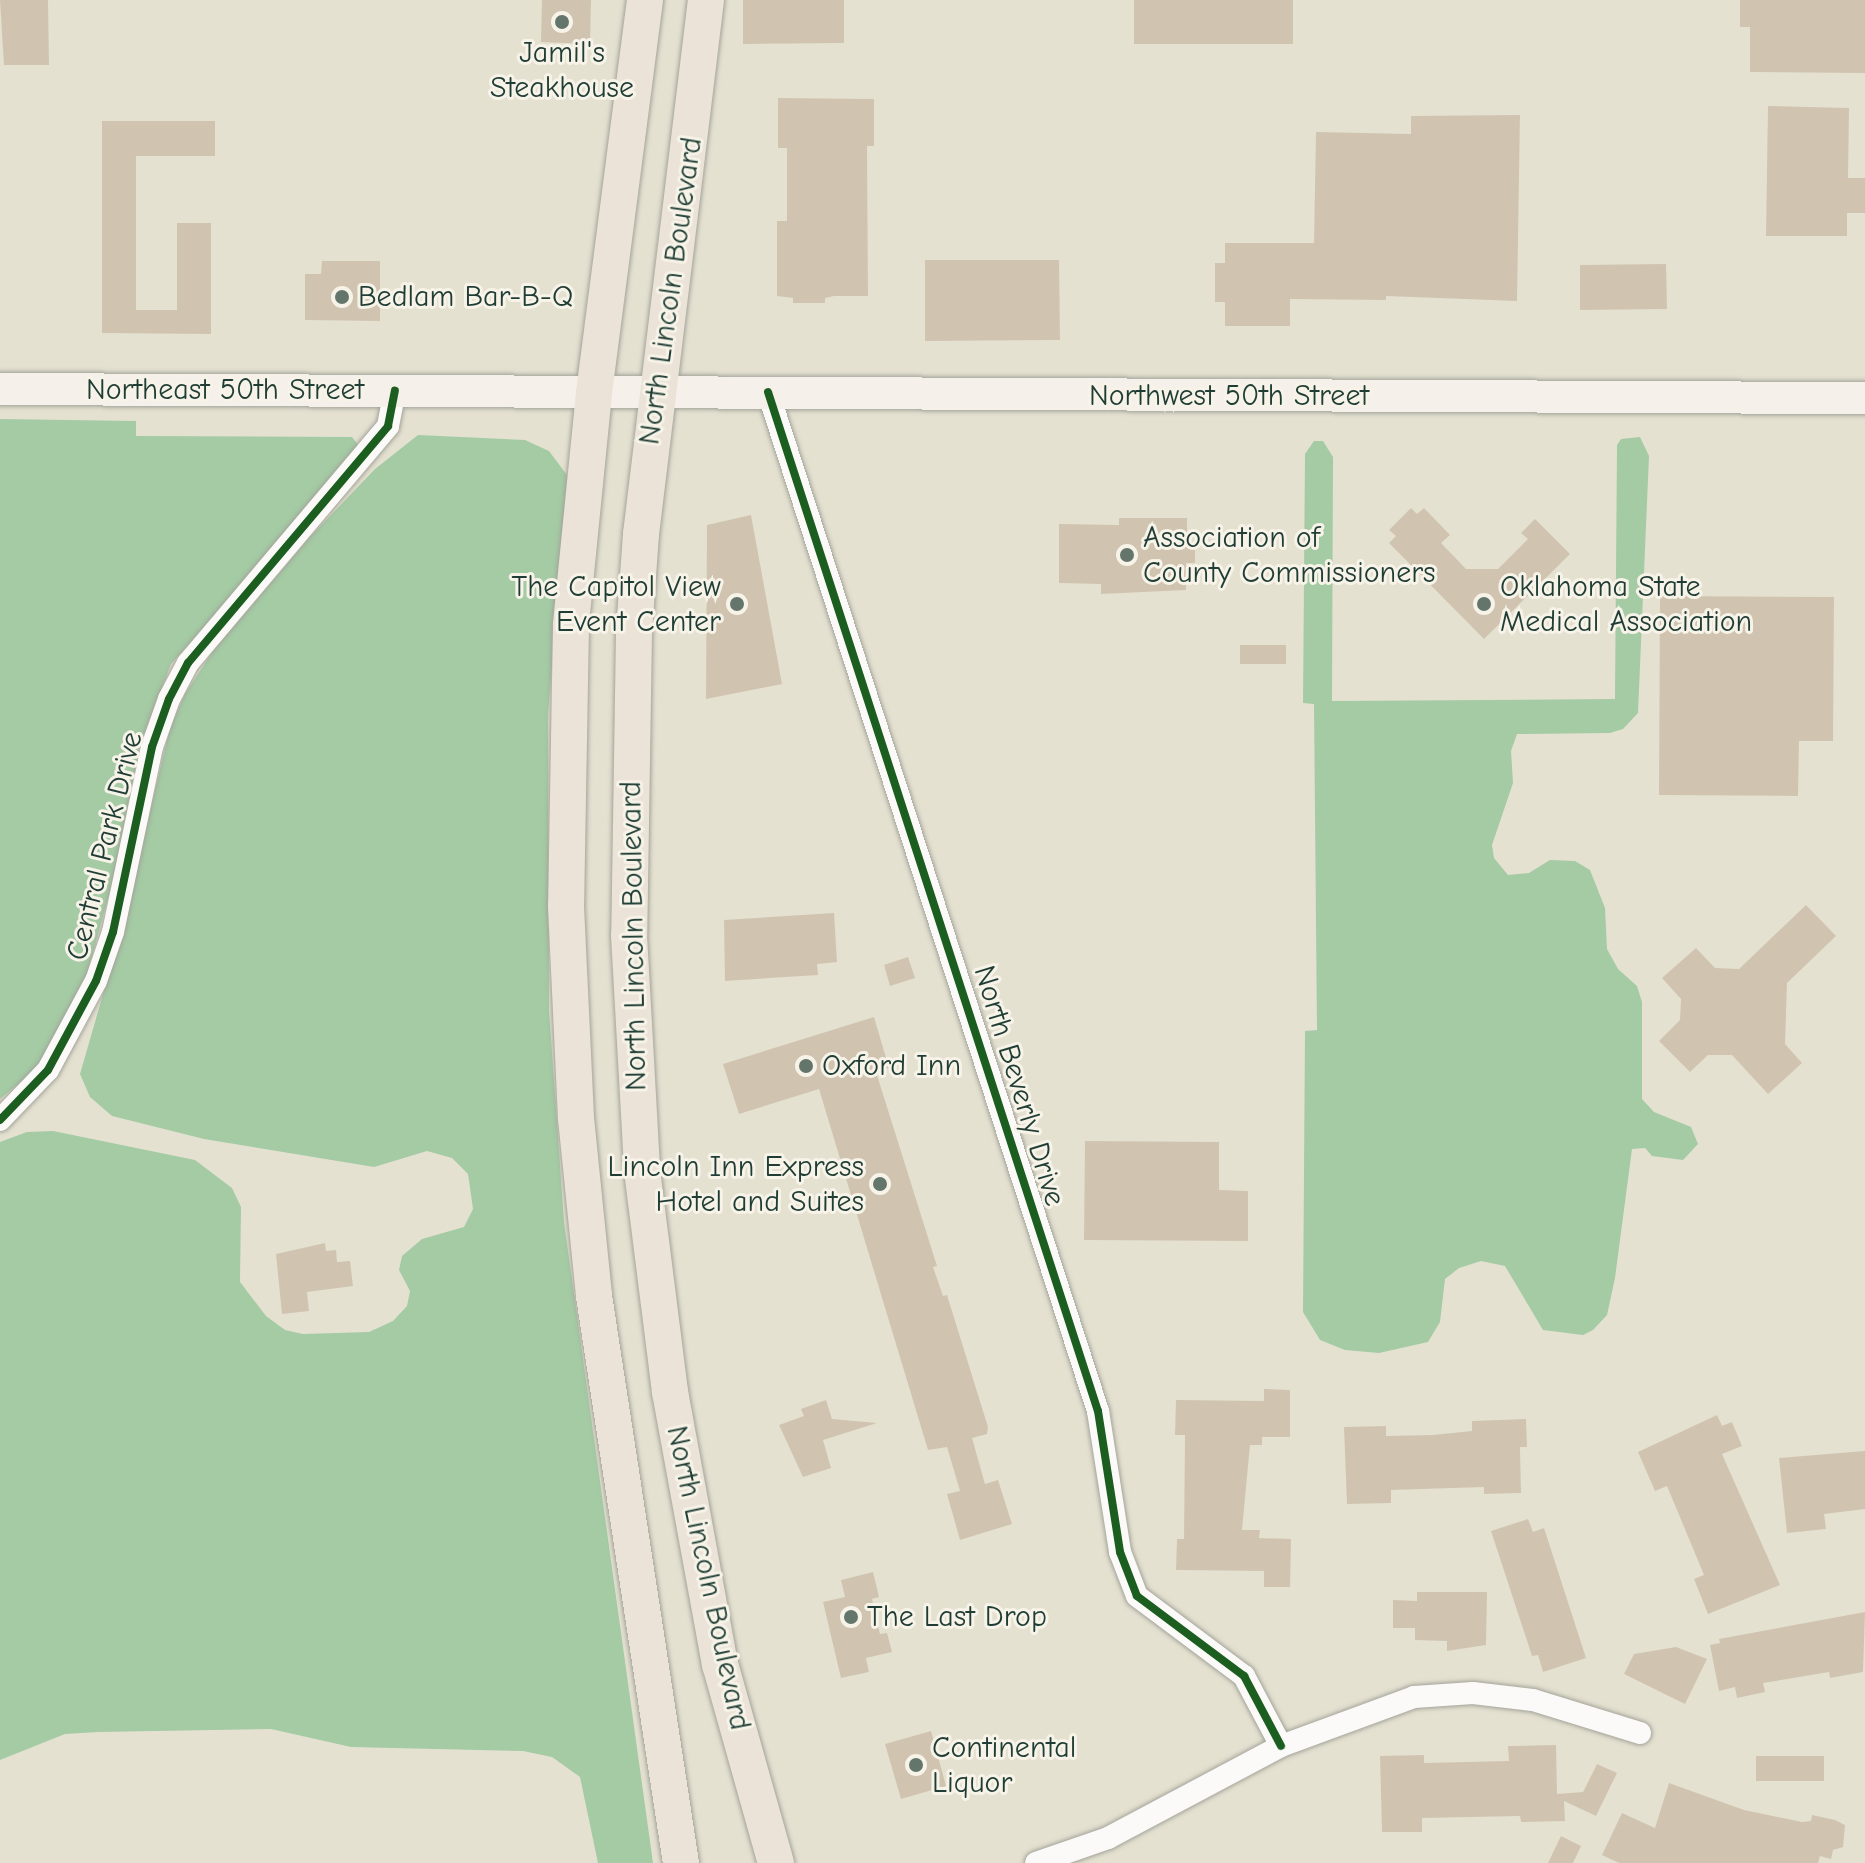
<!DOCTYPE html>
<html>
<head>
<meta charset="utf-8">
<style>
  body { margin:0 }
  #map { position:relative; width:1865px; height:1863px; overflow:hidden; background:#e5e1d1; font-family:"Comic Neue",sans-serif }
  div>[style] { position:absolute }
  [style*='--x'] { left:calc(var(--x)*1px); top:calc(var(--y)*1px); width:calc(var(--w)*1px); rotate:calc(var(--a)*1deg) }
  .forest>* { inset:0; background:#a4cba4 }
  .building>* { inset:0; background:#d0c4b0 }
  .roads { filter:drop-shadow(0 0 2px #a3a49a) drop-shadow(0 0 2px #a3a49a) }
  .minor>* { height:22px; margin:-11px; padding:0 11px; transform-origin:11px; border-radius:11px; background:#fbfaf8 }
  .secondary>* { height:32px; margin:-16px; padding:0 16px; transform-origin:16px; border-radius:16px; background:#f5f1ea }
  .primary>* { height:36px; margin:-18px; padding:0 18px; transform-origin:18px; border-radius:18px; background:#ebe3d8 }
  .cycleway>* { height:8px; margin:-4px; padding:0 4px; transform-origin:4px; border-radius:4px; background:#1b5e20 }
  .dots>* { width:22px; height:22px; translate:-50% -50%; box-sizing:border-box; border:4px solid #f7f3e8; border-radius:50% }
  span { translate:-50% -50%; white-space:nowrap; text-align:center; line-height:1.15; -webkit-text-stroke:6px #f7f3e8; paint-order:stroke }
  .poi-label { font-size:30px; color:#1f3d34 }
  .left { translate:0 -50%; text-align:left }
  .right { translate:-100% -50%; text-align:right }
  .street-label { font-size:30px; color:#1f3d34 }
</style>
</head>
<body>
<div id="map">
  <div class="forest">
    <i style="clip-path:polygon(0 419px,136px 421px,136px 436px,352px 437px,362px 450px,171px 664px,139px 748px,117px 865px,87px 974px,39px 1067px,0 1099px)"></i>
    <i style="clip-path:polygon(418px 435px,525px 440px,549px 451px,567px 475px,548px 715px,549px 1010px,564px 1222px,653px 1863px,598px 1863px,580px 1777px,552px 1757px,523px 1751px,351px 1747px,271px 1729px,98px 1732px,65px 1734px,0 1760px,0 1142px,27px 1132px,53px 1131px,195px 1160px,232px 1188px,241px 1207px,240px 1282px,266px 1316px,285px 1330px,303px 1334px,369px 1332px,393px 1321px,407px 1306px,410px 1291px,399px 1270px,402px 1256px,422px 1239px,464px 1227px,473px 1209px,468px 1174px,452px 1158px,427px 1151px,374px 1167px,204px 1139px,112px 1116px,90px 1097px,80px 1074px,123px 925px,170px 728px,185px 694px,213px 651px,309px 538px,375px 469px)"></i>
    <i style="clip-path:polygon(1640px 437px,1649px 456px,1638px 713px,1623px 729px,1610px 733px,1517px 734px,1511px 751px,1513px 783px,1492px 845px,1494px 858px,1508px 875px,1529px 873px,1550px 860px,1575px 861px,1590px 870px,1605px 908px,1607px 949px,1618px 969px,1637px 986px,1642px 1002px,1642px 1099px,1654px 1112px,1691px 1127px,1698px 1144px,1683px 1160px,1652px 1156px,1645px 1148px,1632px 1149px,1615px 1278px,1607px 1315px,1593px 1330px,1583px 1335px,1543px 1330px,1505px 1266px,1481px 1261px,1459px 1268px,1445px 1279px,1440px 1322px,1428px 1342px,1379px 1353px,1345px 1350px,1320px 1340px,1303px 1312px,1305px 1031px,1317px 1030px,1314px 704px,1303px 703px,1305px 454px,1314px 441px,1323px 441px,1333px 457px,1332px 701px,1615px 699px,1617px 445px,1621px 439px)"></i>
  </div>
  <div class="building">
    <i style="clip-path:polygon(0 0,48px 0,49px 65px,4px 65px)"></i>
    <i style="clip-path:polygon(542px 0,591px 0,590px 44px,541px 42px)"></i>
    <i style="clip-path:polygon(743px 0,844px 0,844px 43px,743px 44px)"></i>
    <i style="clip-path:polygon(1134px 0,1293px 0,1293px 44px,1134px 44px)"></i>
    <i style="clip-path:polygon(1740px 0,1865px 0,1865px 73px,1750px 72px,1750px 27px,1740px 27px)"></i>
    <i style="clip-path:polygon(778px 98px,874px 99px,874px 146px,867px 146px,868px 296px,834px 296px,825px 298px,825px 303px,793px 303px,793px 298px,777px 296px,777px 221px,787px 221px,787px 148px,778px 148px)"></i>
    <i style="clip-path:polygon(1768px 106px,1849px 108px,1848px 178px,1865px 178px,1865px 213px,1847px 213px,1847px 236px,1766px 236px)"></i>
    <i style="clip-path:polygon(1520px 115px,1517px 301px,1386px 296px,1386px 300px,1290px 299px,1290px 326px,1225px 326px,1225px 302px,1215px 302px,1215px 263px,1225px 263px,1225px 243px,1314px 243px,1316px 132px,1411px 134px,1411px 116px)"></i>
    <i style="clip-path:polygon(102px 121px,215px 121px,215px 156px,136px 156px,136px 310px,177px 310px,177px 223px,211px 223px,211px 334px,102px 333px)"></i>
    <i style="clip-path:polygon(925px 260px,1059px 260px,1060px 340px,925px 341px)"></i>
    <i style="clip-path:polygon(322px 261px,380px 261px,380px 321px,305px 320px,305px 274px,321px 274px)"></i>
    <i style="clip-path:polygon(1666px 264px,1667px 309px,1580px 310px,1580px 265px)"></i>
    <i style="clip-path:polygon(1411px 508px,1417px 514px,1424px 508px,1450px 535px,1441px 543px,1466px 569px,1498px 569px,1528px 539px,1521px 533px,1535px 519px,1570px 554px,1484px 639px,1389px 543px,1396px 536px,1389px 530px)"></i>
    <i style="clip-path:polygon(751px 515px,782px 684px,706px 699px,707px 525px)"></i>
    <i style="clip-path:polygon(1119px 518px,1187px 518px,1187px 547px,1195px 547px,1195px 563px,1186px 563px,1186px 590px,1101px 594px,1101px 584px,1059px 583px,1059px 524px,1119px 525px)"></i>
    <i style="clip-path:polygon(1660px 596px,1834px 597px,1833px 741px,1799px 741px,1798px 796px,1659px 795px)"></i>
    <i style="clip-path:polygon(1240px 645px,1286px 645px,1286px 664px,1240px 664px)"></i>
    <i style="clip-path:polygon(1806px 905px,1836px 936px,1787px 983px,1785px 1044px,1802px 1063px,1768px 1094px,1732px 1055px,1708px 1055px,1690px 1072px,1659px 1041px,1680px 1020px,1681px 999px,1662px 978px,1696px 948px,1715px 968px,1739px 969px)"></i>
    <i style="clip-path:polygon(834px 913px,837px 962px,817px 964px,818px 975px,725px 981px,724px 920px)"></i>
    <i style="clip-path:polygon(908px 957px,915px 978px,890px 986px,884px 965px)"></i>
    <i style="clip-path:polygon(874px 1017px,889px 1068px,876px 1072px,937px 1266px,933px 1267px,943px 1296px,947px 1295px,988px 1427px,987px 1434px,972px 1438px,985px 1484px,998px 1480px,1012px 1524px,960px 1540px,947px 1494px,960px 1491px,947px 1447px,928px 1450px,819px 1089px,739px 1114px,723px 1064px)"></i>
    <i style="clip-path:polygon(1085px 1141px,1219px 1142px,1219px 1190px,1248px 1191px,1248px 1241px,1084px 1240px)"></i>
    <i style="clip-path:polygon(325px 1243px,326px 1251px,336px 1250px,337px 1262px,350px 1261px,353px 1286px,307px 1292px,309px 1311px,282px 1314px,276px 1254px)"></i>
    <i style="clip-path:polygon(1264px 1389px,1290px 1390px,1290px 1437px,1262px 1437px,1262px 1445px,1250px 1445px,1242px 1530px,1260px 1530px,1259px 1538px,1291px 1539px,1290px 1587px,1264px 1587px,1264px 1571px,1176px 1570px,1177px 1539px,1184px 1539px,1185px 1435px,1175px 1435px,1176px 1400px,1264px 1401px)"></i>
    <i style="clip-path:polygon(826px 1400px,832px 1419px,877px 1423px,823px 1440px,831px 1468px,803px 1477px,779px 1425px,804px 1416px,801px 1409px)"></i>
    <i style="clip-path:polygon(1717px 1415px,1722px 1426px,1732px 1422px,1742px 1446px,1722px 1454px,1780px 1585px,1708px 1614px,1694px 1579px,1704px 1575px,1667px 1486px,1655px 1491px,1638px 1452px)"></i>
    <i style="clip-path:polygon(1526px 1419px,1527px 1447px,1520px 1447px,1521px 1493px,1484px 1494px,1484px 1487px,1391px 1490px,1391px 1503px,1347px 1504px,1344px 1427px,1386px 1426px,1386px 1436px,1433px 1435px,1472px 1431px,1472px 1421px)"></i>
    <i style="clip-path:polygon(1865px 1451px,1865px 1509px,1824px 1514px,1826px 1529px,1787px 1533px,1779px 1458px)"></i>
    <i style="clip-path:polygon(1528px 1519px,1533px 1532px,1544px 1528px,1586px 1658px,1543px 1672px,1538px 1655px,1532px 1656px,1491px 1531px)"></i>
    <i style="clip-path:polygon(873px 1572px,879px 1597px,872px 1599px,880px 1634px,887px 1633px,892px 1652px,866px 1658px,869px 1672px,841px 1678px,823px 1602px,845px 1597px,841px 1580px)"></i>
    <i style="clip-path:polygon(1417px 1592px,1487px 1592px,1486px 1645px,1447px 1651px,1447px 1641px,1415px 1640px,1415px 1628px,1393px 1628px,1393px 1600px,1417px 1601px)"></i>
    <i style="clip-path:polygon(1865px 1612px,1863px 1672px,1830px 1678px,1829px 1672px,1763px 1683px,1765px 1692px,1737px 1698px,1735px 1687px,1719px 1691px,1710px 1645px,1720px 1643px,1719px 1639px)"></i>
    <i style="clip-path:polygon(1676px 1647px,1707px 1659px,1685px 1704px,1624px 1674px,1634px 1654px)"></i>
    <i style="clip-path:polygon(931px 1731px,946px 1786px,901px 1799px,885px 1744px)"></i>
    <i style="clip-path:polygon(1556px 1745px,1557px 1794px,1583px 1792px,1597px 1764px,1617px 1773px,1596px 1816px,1564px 1801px,1565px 1821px,1521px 1822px,1520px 1816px,1422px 1818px,1422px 1832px,1382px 1832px,1380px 1756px,1424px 1755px,1424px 1763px,1509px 1761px,1508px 1746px)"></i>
    <i style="clip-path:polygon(1756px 1756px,1824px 1756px,1824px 1781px,1756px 1781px)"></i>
    <i style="clip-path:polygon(1669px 1783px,1744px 1810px,1802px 1822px,1811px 1821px,1812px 1815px,1835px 1820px,1845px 1825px,1843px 1847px,1833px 1850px,1831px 1859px,1820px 1856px,1818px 1863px,1619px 1863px,1602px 1855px,1622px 1813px,1655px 1828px)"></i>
    <i style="clip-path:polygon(1561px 1836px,1581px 1846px,1573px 1863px,1548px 1863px)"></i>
  </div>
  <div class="roads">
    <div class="minor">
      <i style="--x:768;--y:392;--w:1071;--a:72.06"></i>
      <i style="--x:1098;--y:1411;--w:143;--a:81.1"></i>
      <i style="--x:1120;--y:1552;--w:47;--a:68.9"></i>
      <i style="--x:1137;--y:1596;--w:134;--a:36.8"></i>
      <i style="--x:1244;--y:1676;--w:79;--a:62.1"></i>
      <i style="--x:0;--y:1120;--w:69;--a:-46.2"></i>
      <i style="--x:48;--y:1070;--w:101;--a:-61.7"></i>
      <i style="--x:96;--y:981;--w:52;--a:-70.9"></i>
      <i style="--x:113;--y:932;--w:189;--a:-78.1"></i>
      <i style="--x:152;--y:747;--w:51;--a:-70.5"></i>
      <i style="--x:169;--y:699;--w:41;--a:-62.2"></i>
      <i style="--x:188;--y:663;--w:310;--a:-49.8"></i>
      <i style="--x:388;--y:426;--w:36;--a:-79"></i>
      <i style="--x:1036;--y:1863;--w:76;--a:-19.1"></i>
      <i style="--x:1108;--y:1838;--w:196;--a:-28"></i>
      <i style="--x:1281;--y:1746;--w:142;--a:-20.2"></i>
      <i style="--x:1414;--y:1697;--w:59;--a:-3.9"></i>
      <i style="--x:1473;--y:1693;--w:60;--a:6.7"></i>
      <i style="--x:1533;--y:1700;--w:112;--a:17.1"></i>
    </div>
    <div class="secondary">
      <i style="--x:0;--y:389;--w:1865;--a:0.28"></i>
    </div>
    <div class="primary">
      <i style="--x:645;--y:0;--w:396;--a:97.4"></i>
      <i style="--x:594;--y:393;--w:233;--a:95.7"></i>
      <i style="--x:571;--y:625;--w:281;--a:91"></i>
      <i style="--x:566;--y:906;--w:212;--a:87.3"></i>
      <i style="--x:576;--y:1118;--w:179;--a:84.2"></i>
      <i style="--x:594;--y:1296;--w:574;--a:81.28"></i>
      <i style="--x:706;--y:0;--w:538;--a:96.94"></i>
      <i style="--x:641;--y:534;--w:98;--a:94.1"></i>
      <i style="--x:634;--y:632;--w:303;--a:90.9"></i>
      <i style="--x:629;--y:935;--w:235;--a:86.8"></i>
      <i style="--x:642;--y:1170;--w:224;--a:82.8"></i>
      <i style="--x:670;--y:1392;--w:277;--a:79.6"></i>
      <i style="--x:720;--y:1664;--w:207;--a:74.3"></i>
    </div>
  </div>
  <div class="cycleway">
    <i style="--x:768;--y:392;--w:1071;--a:72.06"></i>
    <i style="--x:1098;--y:1411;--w:143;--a:81.1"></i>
    <i style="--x:1120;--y:1552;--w:47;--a:68.9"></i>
    <i style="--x:1137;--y:1596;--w:134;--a:36.8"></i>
    <i style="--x:1244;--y:1676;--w:79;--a:62.1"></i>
    <i style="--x:0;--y:1120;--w:69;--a:-46.2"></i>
    <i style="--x:48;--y:1070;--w:101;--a:-61.7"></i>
    <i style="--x:96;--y:981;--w:52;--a:-70.9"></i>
    <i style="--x:113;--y:932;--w:189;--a:-78.1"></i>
    <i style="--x:152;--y:747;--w:51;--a:-70.5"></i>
    <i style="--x:169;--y:699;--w:41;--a:-62.2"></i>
    <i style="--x:188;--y:663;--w:310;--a:-49.8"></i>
    <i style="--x:388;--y:426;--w:36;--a:-79"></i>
  </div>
  <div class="dots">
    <i style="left:562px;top:22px;background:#64766b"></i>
    <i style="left:342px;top:297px;background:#64766b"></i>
    <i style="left:1127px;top:555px;background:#64766b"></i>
    <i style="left:737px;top:604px;background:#64766b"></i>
    <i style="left:1484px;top:604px;background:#64766b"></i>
    <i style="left:806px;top:1066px;background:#64766b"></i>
    <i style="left:880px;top:1184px;background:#64766b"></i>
    <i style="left:851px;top:1617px;background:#64766b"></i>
    <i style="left:916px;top:1765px;background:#64766b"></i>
  </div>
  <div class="poi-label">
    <span style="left:562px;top:70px">Jamil's<br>Steakhouse</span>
    <span class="left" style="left:358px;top:297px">Bedlam Bar-B-Q</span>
    <span class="left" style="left:1143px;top:555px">Association of<br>County Commissioners</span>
    <span class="right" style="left:721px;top:604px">The Capitol View<br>Event Center</span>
    <span class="left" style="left:1500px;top:604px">Oklahoma State<br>Medical Association</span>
    <span class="left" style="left:822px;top:1066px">Oxford Inn</span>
    <span class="right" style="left:864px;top:1184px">Lincoln Inn Express<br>Hotel and Suites</span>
    <span class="left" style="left:867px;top:1617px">The Last Drop</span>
    <span class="left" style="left:932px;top:1765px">Continental<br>Liquor</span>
  </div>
  <div class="street-label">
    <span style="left:671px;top:291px;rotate:-82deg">North Lincoln Boulevard</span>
    <span style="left:225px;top:390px">Northeast 50th Street</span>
    <span style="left:1229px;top:396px">Northwest 50th Street</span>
    <span style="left:105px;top:846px;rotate:-76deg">Central Park Drive</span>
    <span style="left:634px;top:936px;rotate:-91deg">North Lincoln Boulevard</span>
    <span style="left:1019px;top:1086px;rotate:73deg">North Beverly Drive</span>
    <span style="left:708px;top:1578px;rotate:78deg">North Lincoln Boulevard</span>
  </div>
</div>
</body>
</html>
